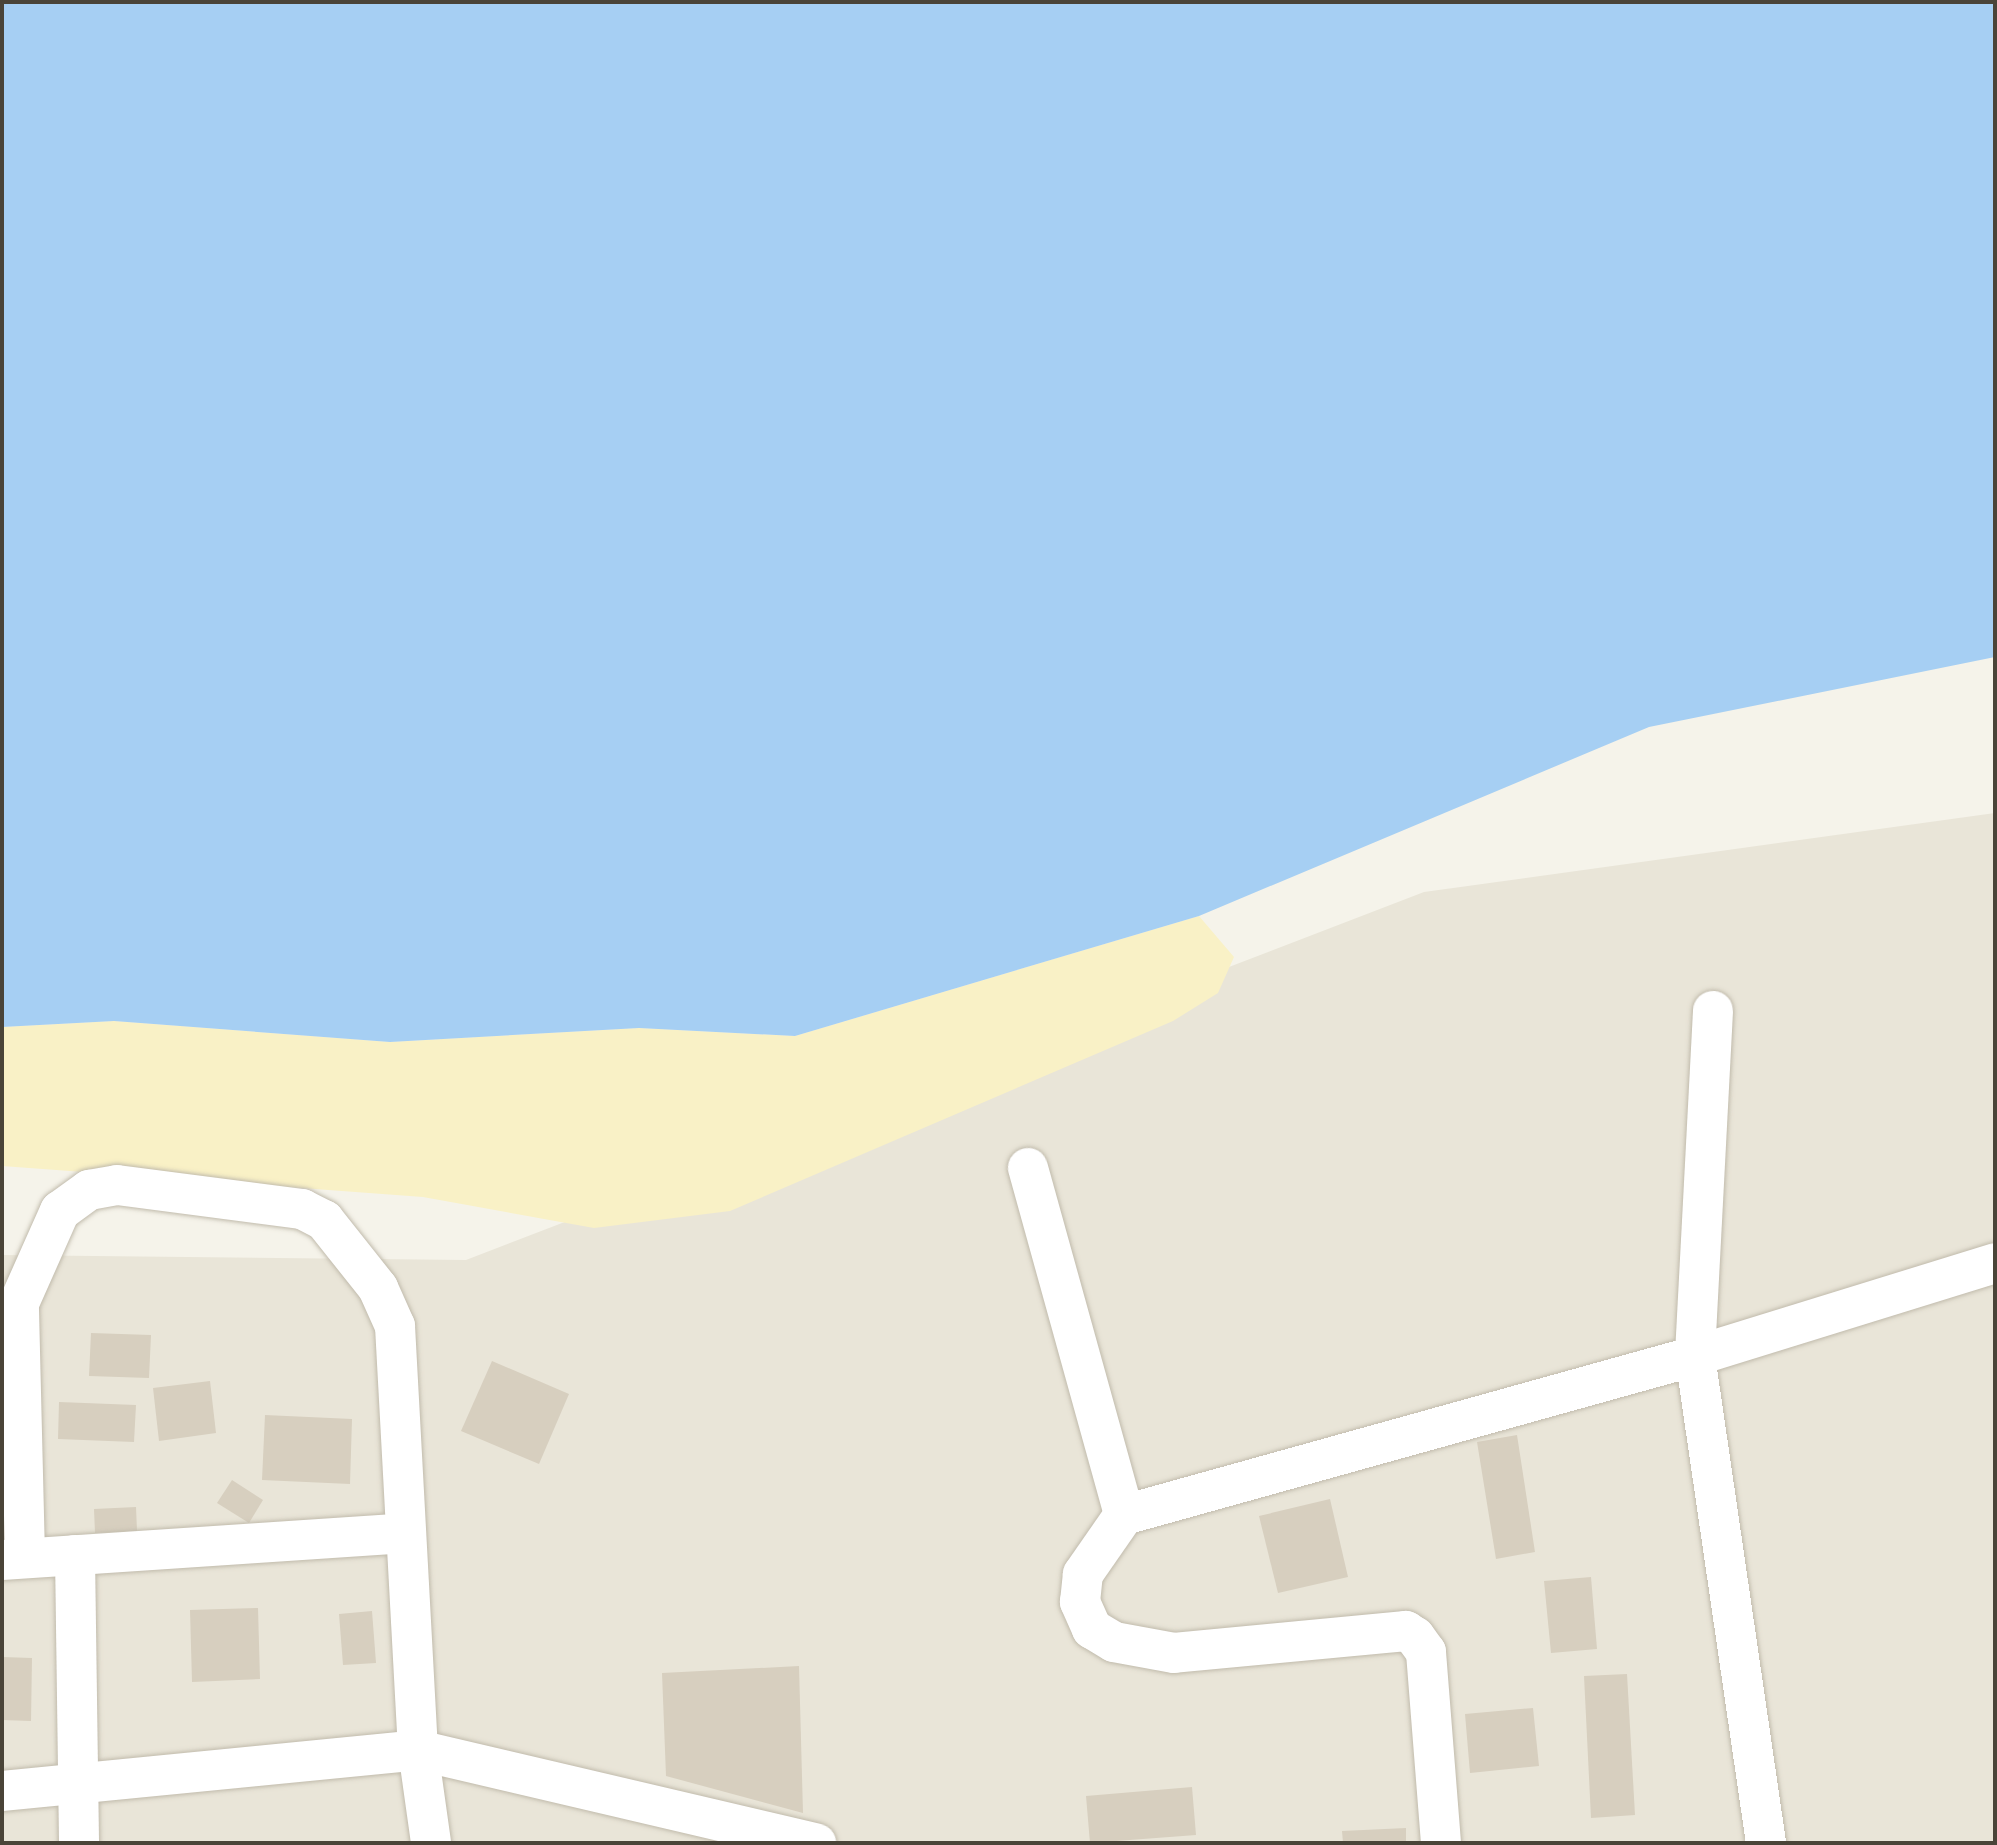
<!DOCTYPE html>
<html>
<head>
<meta charset="utf-8">
<style>
  body { margin:0 }
  #map { position:relative; width:1997px; height:1845px; overflow:hidden; background:#f5f3ea; font-family:Roboto,sans-serif }
  div>[style] { position:absolute }
  [style*='--x'] { left:calc(var(--x)*1px); top:calc(var(--y)*1px); width:calc(var(--w)*1px); rotate:calc(var(--a)*1deg) }
  .residential>* { inset:0; background:#e9e5d8 }
  .sand>* { inset:0; background:#f9f1c6 }
  .water>* { inset:0; background:#a6cff3 }
  .building>* { inset:0; background:#d7cfbf }
  .roads { filter:drop-shadow(0 0 2px #c1bbac) drop-shadow(0 0 2px #c1bbac) }
  .minor>* { height:40px; margin:-20px; padding:0 20px; transform-origin:20px; border-radius:20px; background:#fff }
  span { translate:-50% -50%; white-space:nowrap; text-align:center; line-height:1.15; -webkit-text-stroke:7px #fff; paint-order:stroke }
  .frame { position:absolute; inset:0; border:4px solid #4a4438; pointer-events:none }
</style>
</head>
<body>
<div id="map">
  <div class="residential">
    <i style="clip-path:polygon(1995px 813px,1995px 1843px,2px 1843px,2px 1255px,466px 1260px,1424px 892px)"></i>
  </div>
  <div class="sand">
    <i style="clip-path:polygon(1199px 916px,1234px 957px,1218px 993px,1173px 1021px,730px 1211px,594px 1228px,423px 1197px,2px 1166px,2px 1027px,114px 1021px,390px 1042px,639px 1028px,795px 1036px)"></i>
  </div>
  <div class="water">
    <i style="clip-path:polygon(2px 2px,1995px 2px,1995px 657px,1649px 727px,1199px 916px,795px 1036px,639px 1028px,390px 1042px,114px 1021px,2px 1027px)"></i>
  </div>
  <div class="building">
    <i style="clip-path:polygon(91px 1333px,151px 1335px,149px 1378px,89px 1376px)"></i>
    <i style="clip-path:polygon(492px 1361px,569px 1394px,539px 1464px,461px 1431px)"></i>
    <i style="clip-path:polygon(210px 1381px,216px 1433px,159px 1441px,153px 1388px)"></i>
    <i style="clip-path:polygon(59px 1402px,136px 1405px,134px 1442px,58px 1439px)"></i>
    <i style="clip-path:polygon(265px 1415px,352px 1419px,350px 1484px,262px 1480px)"></i>
    <i style="clip-path:polygon(1517px 1435px,1535px 1552px,1496px 1559px,1477px 1442px)"></i>
    <i style="clip-path:polygon(232px 1480px,263px 1500px,249px 1523px,217px 1503px)"></i>
    <i style="clip-path:polygon(1330px 1499px,1348px 1577px,1278px 1593px,1259px 1516px)"></i>
    <i style="clip-path:polygon(136px 1507px,137px 1531px,95px 1533px,94px 1509px)"></i>
    <i style="clip-path:polygon(1591px 1577px,1597px 1649px,1551px 1653px,1544px 1581px)"></i>
    <i style="clip-path:polygon(258px 1608px,260px 1679px,192px 1682px,190px 1610px)"></i>
    <i style="clip-path:polygon(372px 1611px,376px 1663px,343px 1665px,339px 1614px)"></i>
    <i style="clip-path:polygon(2px 1657px,32px 1658px,31px 1721px,2px 1720px)"></i>
    <i style="clip-path:polygon(799px 1666px,803px 1813px,666px 1776px,662px 1673px)"></i>
    <i style="clip-path:polygon(1627px 1674px,1635px 1815px,1591px 1818px,1584px 1676px)"></i>
    <i style="clip-path:polygon(1533px 1708px,1539px 1766px,1470px 1773px,1465px 1714px)"></i>
    <i style="clip-path:polygon(1192px 1787px,1196px 1835px,1090px 1843px,1086px 1796px)"></i>
    <i style="clip-path:polygon(1406px 1828px,1406px 1843px,1343px 1843px,1342px 1831px)"></i>
  </div>
  <div class="roads">
    <div class="minor">
      <i style="--x:1713;--y:1011;--w:345;--a:93"></i>
      <i style="--x:1695;--y:1356;--w:492;--a:81.7"></i>
      <i style="--x:1028;--y:1168;--w:360;--a:74.5"></i>
      <i style="--x:75;--y:1555;--w:288;--a:89.2"></i>
      <i style="--x:25;--y:1556;--w:253;--a:-91.4"></i>
      <i style="--x:19;--y:1303;--w:101;--a:-66"></i>
      <i style="--x:60;--y:1211;--w:36;--a:-36"></i>
      <i style="--x:89;--y:1190;--w:28;--a:-10"></i>
      <i style="--x:117;--y:1185;--w:187;--a:7.4"></i>
      <i style="--x:302;--y:1209;--w:25;--a:27"></i>
      <i style="--x:324;--y:1220;--w:87;--a:51.5"></i>
      <i style="--x:378;--y:1288;--w:42;--a:65.9"></i>
      <i style="--x:395;--y:1326;--w:425;--a:86.9"></i>
      <i style="--x:418;--y:1750;--w:94;--a:82"></i>
      <i style="--x:2;--y:1560;--w:404;--a:-3.8"></i>
      <i style="--x:2;--y:1791;--w:418;--a:-5.6"></i>
      <i style="--x:418;--y:1750;--w:409;--a:13.2"></i>
      <i style="--x:1441;--y:1843;--w:192;--a:-94.5"></i>
      <i style="--x:1426;--y:1652;--w:19;--a:-126"></i>
      <i style="--x:1415;--y:1637;--w:11;--a:-146"></i>
      <i style="--x:1406;--y:1631;--w:233;--a:174.6"></i>
      <i style="--x:1174;--y:1653;--w:61;--a:-169.6"></i>
      <i style="--x:1114;--y:1642;--w:26;--a:-149"></i>
      <i style="--x:1092;--y:1629;--w:30;--a:-114"></i>
      <i style="--x:1080;--y:1602;--w:28;--a:-84"></i>
      <i style="--x:1083;--y:1574;--w:72;--a:-55.2"></i>
      <i style="--x:1124;--y:1515;--w:593;--a:-15.56"></i>
      <i style="--x:1695;--y:1356;--w:314;--a:-17.2"></i>
    </div>
  </div>
  <div class="frame"></div>
</div>
</body>
</html>
